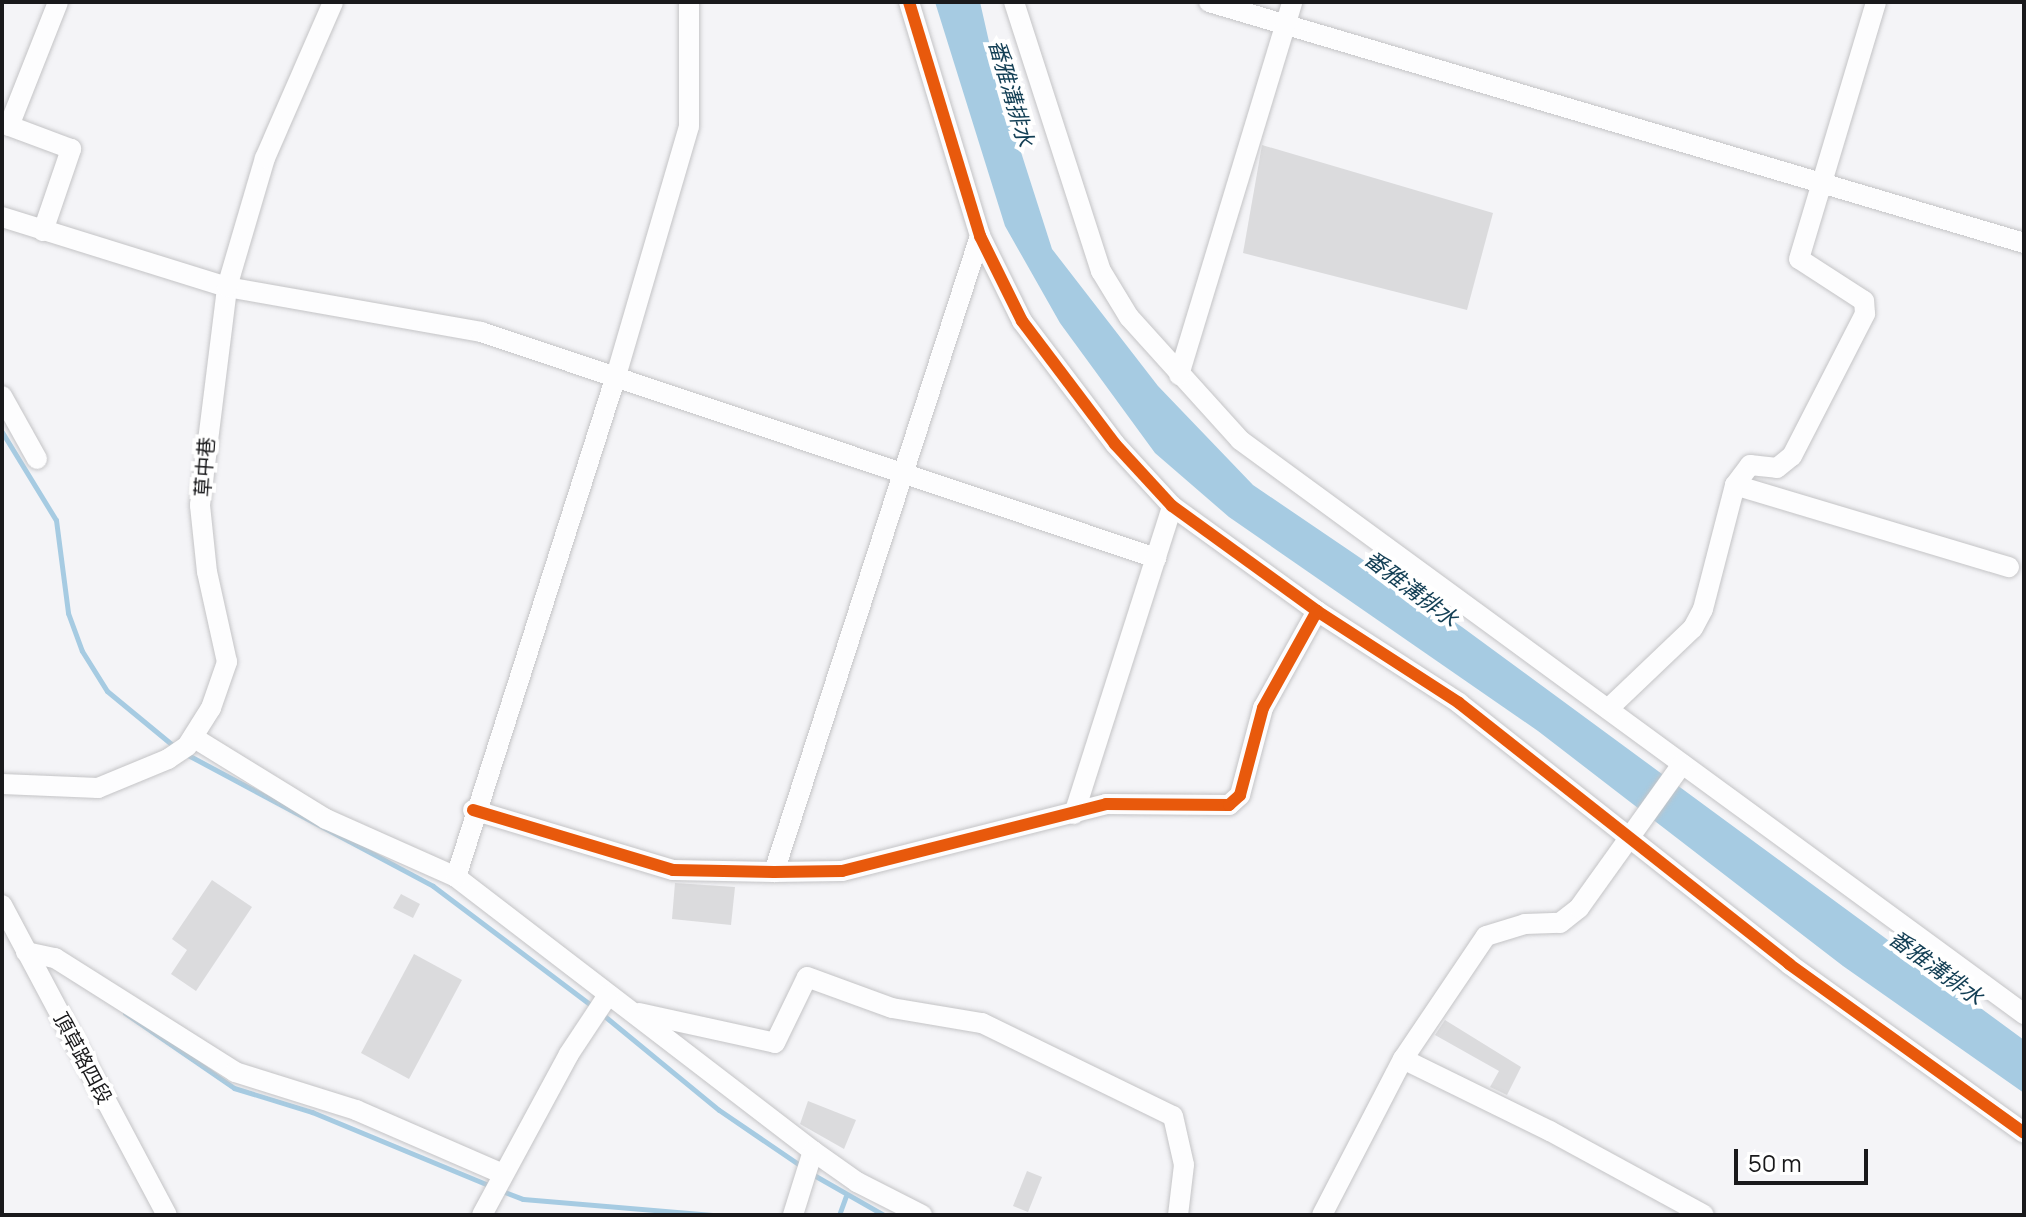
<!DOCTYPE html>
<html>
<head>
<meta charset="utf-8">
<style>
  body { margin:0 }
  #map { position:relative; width:2026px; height:1217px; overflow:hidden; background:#f4f4f7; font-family:Manrope,"Noto Sans TC",sans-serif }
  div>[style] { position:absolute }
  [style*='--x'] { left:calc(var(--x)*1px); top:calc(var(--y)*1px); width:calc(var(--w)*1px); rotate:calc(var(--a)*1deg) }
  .water>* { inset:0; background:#a6cbe2 }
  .stream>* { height:5px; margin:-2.5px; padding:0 2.5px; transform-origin:2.5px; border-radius:2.5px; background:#a6cbe2 }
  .building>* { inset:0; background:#dbdbdd }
  .roads { filter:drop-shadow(0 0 2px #c4c4c6) drop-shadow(0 0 2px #c4c4c6) }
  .minor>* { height:20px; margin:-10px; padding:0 10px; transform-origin:10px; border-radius:10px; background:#fdfdfe }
  .cycleway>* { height:12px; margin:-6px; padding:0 6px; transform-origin:6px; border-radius:6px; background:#e8590c }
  span { translate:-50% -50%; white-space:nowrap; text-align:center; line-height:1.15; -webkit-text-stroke:8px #fff; paint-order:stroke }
  .street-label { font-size:20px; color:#19191b }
  .water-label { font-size:22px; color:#123e54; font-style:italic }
  .frame { position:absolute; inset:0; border:4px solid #19191b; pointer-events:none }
  .scale { position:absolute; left:1734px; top:1149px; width:134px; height:36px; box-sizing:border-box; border:4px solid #19191b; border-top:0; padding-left:10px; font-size:24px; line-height:28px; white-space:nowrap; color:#19191b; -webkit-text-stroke:6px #fff; paint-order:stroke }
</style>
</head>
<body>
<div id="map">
  <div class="water">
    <i style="clip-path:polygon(935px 2px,980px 2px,997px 77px,1052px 249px,1158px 386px,1253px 485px,1462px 627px,2024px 1040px,2024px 1093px,1843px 966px,1538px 731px,1229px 517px,1155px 453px,1060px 323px,1005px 226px)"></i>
  </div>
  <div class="stream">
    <i style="--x:2;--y:432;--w:103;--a:58.5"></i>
    <i style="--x:56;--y:520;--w:94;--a:82.6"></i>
    <i style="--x:68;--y:613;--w:40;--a:69.8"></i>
    <i style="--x:82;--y:651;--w:47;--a:58"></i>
    <i style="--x:107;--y:691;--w:88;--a:39.5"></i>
    <i style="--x:186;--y:754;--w:280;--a:28.1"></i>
    <i style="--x:433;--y:886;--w:203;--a:37"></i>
    <i style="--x:125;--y:1013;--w:132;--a:34.5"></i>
    <i style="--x:234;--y:1088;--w:82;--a:17.1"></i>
    <i style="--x:312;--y:1112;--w:196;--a:22.5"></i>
    <i style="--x:602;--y:1014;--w:151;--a:39.4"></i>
    <i style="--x:719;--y:1110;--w:103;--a:34.3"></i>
    <i style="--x:812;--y:1174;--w:83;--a:29.7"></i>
    <i style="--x:502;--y:1191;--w:22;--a:21"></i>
    <i style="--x:523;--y:1199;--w:193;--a:4.8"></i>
    <i style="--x:839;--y:1215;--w:20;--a:-70"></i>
  </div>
  <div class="building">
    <i style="clip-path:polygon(1262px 145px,1493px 213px,1467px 310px,1243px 253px)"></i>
    <i style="clip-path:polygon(212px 880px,252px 907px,196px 991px,171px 974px,187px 950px,172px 939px)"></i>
    <i style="clip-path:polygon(675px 883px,735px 887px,731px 925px,672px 919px)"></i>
    <i style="clip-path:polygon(401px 894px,420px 904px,413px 918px,393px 908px)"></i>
    <i style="clip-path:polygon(414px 954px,462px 980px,409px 1079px,361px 1053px)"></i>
    <i style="clip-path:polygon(1445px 1020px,1521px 1067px,1507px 1095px,1490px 1087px,1499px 1071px,1435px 1035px)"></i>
    <i style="clip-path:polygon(808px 1101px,856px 1120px,844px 1149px,800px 1124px)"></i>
    <i style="clip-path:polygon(1027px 1171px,1042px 1177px,1028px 1212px,1013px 1206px)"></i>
  </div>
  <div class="roads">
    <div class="minor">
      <i style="--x:909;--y:2;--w:245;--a:73.1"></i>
      <i style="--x:980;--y:236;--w:95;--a:63.7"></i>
      <i style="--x:1022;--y:321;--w:154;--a:52.9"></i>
      <i style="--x:1115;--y:444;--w:84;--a:47.4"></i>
      <i style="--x:1172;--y:506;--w:179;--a:35.9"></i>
      <i style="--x:1317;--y:611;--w:169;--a:32.9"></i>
      <i style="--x:1459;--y:703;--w:421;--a:38.3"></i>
      <i style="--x:1789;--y:964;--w:289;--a:35.7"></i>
      <i style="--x:1014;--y:2;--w:283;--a:72.1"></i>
      <i style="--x:1101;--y:271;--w:54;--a:58.7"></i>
      <i style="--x:1129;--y:317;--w:166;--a:47.9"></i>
      <i style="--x:1240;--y:440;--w:972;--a:36.21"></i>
      <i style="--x:1209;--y:2;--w:850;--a:16.47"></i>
      <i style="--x:2;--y:217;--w:236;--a:17.3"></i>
      <i style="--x:227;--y:287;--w:258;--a:10"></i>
      <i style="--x:481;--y:332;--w:712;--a:18.51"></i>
      <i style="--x:43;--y:231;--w:87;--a:-71.1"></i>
      <i style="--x:71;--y:149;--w:66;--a:-159.6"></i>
      <i style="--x:9;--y:126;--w:133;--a:-68.4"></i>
      <i style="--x:1179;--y:375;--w:390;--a:-73.1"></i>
      <i style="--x:2;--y:396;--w:72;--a:60.9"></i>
      <i style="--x:1735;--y:485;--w:286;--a:16.7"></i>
      <i style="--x:1608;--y:709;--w:117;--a:-43.6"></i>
      <i style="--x:1693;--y:628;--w:21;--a:-62"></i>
      <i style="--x:1703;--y:609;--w:128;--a:-75.5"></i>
      <i style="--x:1735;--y:485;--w:25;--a:-53"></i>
      <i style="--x:1750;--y:465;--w:27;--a:6"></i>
      <i style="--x:1777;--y:468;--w:19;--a:-39"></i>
      <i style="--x:1792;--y:456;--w:160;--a:-62.8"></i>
      <i style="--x:1865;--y:314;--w:13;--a:-94"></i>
      <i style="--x:1864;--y:301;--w:77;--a:-147.1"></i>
      <i style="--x:1799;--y:259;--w:268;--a:-73.3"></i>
      <i style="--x:196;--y:739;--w:153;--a:31.6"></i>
      <i style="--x:326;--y:819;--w:142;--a:24"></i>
      <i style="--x:456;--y:877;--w:450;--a:37.5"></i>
      <i style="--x:813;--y:1151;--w:67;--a:107.4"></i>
      <i style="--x:2;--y:784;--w:96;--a:2.4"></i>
      <i style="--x:98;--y:788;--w:76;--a:-22.5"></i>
      <i style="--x:168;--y:759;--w:23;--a:-34"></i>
      <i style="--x:187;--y:746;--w:45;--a:-57.7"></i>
      <i style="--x:211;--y:708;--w:49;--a:-70.8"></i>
      <i style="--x:227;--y:662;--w:92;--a:-102.5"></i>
      <i style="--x:207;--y:572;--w:67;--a:-96"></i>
      <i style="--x:200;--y:505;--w:220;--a:-82.9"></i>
      <i style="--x:227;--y:287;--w:134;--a:-73.6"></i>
      <i style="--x:265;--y:158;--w:170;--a:-66.4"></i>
      <i style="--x:473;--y:810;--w:209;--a:16.7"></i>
      <i style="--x:673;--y:870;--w:101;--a:1.1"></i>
      <i style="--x:774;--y:872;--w:68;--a:-0.8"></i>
      <i style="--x:842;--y:871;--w:272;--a:-14.2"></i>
      <i style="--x:1106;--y:804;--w:123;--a:0.5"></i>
      <i style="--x:1229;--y:805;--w:15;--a:-42"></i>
      <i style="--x:1240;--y:795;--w:90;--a:-75.2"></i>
      <i style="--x:1263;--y:708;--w:111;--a:-60.9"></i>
      <i style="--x:1074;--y:814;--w:323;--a:-72.3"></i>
      <i style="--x:774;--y:872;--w:669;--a:-72.05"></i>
      <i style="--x:456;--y:877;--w:526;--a:-72.29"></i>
      <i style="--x:616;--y:376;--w:260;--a:-73.7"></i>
      <i style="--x:689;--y:126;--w:124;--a:-90"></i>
      <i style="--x:2;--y:905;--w:351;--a:62"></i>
      <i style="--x:26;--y:952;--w:30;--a:12"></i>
      <i style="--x:55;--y:958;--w:213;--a:32.3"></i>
      <i style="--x:235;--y:1072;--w:127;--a:17.4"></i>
      <i style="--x:356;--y:1110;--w:160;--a:23.5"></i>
      <i style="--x:639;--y:1013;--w:139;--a:12.4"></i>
      <i style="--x:775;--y:1043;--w:73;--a:-64.1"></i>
      <i style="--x:807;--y:977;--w:90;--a:20"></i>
      <i style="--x:892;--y:1008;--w:91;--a:9.5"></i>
      <i style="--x:982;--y:1023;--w:212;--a:26"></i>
      <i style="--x:1173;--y:1116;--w:50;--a:77.3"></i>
      <i style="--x:1184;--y:1165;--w:50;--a:96.8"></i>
      <i style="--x:1403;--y:1059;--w:164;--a:26.1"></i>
      <i style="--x:1550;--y:1131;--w:175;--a:28.6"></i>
      <i style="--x:813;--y:1151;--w:54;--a:35.2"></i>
      <i style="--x:857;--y:1182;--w:73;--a:26.9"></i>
      <i style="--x:482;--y:1215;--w:183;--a:-61.6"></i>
      <i style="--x:569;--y:1054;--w:71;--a:-56.5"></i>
      <i style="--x:1322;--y:1215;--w:176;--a:-62.6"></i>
      <i style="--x:1403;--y:1059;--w:148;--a:-56"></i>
      <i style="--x:1486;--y:936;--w:41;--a:-17.1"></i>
      <i style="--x:1525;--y:924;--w:35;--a:-2"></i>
      <i style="--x:1560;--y:923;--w:24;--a:-38"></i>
      <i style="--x:1579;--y:908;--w:177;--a:-54.4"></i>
    </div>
  </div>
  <div class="cycleway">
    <i style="--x:909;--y:2;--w:245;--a:73.1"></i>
    <i style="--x:980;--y:236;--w:95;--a:63.7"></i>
    <i style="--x:1022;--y:321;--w:154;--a:52.9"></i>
    <i style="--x:1115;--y:444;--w:84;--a:47.4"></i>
    <i style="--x:1172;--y:506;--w:179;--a:35.9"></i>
    <i style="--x:1317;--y:611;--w:169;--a:32.9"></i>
    <i style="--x:1459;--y:703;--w:421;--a:38.3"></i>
    <i style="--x:1789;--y:964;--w:289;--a:35.7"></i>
    <i style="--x:473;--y:810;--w:209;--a:16.7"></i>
    <i style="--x:673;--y:870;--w:101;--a:1.1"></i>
    <i style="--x:774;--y:872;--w:68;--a:-0.8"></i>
    <i style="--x:842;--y:871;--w:272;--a:-14.2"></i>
    <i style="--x:1106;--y:804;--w:123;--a:0.5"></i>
    <i style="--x:1229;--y:805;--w:15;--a:-42"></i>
    <i style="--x:1240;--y:795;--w:90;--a:-75.2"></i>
    <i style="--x:1263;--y:708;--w:111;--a:-60.9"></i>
  </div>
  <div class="street-label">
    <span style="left:204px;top:467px;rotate:-86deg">草中巷</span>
    <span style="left:83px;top:1058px;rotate:62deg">頂草路四段</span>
  </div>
  <div class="water-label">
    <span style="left:1011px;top:93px;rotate:74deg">番雅溝排水</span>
    <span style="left:1411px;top:589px;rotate:37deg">番雅溝排水</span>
    <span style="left:1936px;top:968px;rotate:36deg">番雅溝排水</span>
  </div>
  <div class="frame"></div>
  <div class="scale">50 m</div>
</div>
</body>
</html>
